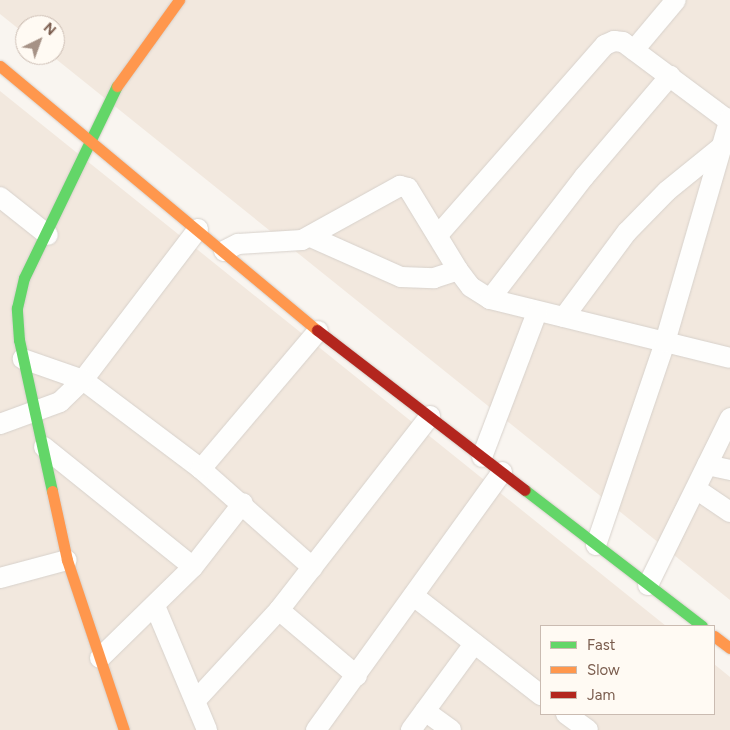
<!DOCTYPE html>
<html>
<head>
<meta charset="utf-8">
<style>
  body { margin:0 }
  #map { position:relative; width:730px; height:730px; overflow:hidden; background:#f9f5f0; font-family:Figtree,sans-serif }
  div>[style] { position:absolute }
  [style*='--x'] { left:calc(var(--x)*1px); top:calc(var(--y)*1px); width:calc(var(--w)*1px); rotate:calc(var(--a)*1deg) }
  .residential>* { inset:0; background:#f2e8de }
  .roads { filter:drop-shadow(0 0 1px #d7d1cb) drop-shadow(0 0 1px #d7d1cb) }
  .street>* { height:20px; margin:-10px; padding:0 10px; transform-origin:10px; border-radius:10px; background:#fefefd }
  .fast>* { height:11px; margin:-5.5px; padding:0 5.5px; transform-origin:5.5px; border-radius:5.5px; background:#63d668 }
  .slow>* { height:11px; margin:-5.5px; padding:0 5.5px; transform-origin:5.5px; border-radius:5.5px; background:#ff974d }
  .jam>* { height:11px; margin:-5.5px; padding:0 5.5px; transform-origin:5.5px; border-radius:5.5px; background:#b3261e }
  span { translate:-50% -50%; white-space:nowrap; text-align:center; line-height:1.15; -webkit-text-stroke:4px #fffaf3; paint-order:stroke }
  .legend { position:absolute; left:540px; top:625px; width:175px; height:90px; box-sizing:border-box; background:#fffaf3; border:1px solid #cabbb1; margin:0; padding:6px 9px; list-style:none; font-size:15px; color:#7a5c4d }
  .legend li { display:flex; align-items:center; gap:10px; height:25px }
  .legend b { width:25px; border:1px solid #cabbb1 }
  .north { position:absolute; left:15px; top:15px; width:50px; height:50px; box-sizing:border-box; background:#fffaf3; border:1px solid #cabbb1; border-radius:50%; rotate:42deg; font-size:14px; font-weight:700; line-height:20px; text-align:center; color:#7a5c4d }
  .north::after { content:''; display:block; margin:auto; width:18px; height:22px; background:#a69286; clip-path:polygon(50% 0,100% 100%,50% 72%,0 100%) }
</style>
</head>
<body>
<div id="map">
  <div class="residential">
    <i style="clip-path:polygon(0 0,730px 0,730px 600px,51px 55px,55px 55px,55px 25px,25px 25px,25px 34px,0 14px)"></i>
    <i style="clip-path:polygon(0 91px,666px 626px,541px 626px,541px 714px,714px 714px,714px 664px,730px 677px,730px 730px,0 730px)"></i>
  </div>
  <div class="roads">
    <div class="street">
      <i style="--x:634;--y:50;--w:65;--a:-50"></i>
      <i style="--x:0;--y:197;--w:61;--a:38.4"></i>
      <i style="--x:198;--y:229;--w:190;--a:127.3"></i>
      <i style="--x:83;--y:380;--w:148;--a:37"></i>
      <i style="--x:201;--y:469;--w:149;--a:41.5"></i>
      <i style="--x:438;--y:235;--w:253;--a:-48.7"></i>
      <i style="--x:605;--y:45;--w:10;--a:-24"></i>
      <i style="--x:614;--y:41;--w:9;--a:6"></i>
      <i style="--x:623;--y:42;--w:132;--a:36.7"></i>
      <i style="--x:311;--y:237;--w:98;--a:24"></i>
      <i style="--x:401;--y:277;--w:33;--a:2"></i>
      <i style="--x:434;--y:278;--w:25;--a:-18"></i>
      <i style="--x:224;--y:251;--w:16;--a:-27"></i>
      <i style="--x:238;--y:244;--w:64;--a:-3.6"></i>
      <i style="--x:302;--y:240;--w:112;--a:-28.9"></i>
      <i style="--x:400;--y:186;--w:8;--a:14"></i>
      <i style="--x:408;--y:188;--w:96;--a:58.6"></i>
      <i style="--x:458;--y:270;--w:21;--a:53"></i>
      <i style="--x:471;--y:287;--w:22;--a:32"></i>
      <i style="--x:490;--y:299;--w:247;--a:13.8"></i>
      <i style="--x:490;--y:299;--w:154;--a:-52.4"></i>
      <i style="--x:584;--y:177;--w:133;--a:-49.6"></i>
      <i style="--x:564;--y:317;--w:106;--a:-53.5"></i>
      <i style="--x:627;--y:232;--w:57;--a:-45.7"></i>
      <i style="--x:667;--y:191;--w:75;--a:-39"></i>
      <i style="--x:0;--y:424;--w:64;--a:-20.1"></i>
      <i style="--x:60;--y:402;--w:32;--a:-44"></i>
      <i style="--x:83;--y:380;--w:64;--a:-160.7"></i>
      <i style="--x:44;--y:447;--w:191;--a:38.8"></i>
      <i style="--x:482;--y:457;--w:155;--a:-69.2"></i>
      <i style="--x:707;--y:465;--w:24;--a:12"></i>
      <i style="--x:201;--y:469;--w:181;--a:-49.7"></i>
      <i style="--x:696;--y:489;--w:41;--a:34.1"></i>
      <i style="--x:596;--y:545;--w:214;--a:-71.2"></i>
      <i style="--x:665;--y:342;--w:233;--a:-73.8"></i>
      <i style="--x:0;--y:578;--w:69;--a:-15"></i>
      <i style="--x:648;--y:585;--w:186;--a:-63.8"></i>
      <i style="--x:415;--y:597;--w:160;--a:37.9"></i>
      <i style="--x:155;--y:606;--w:134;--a:67.2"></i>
      <i style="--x:279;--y:610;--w:102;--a:40.2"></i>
      <i style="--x:100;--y:658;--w:130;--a:-44.4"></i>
      <i style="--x:193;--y:567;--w:81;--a:-52"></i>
      <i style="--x:196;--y:700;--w:122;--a:-47.3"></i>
      <i style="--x:279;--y:610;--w:246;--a:-52.1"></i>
      <i style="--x:425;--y:711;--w:32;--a:36"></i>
      <i style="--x:566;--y:714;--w:27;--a:36"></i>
      <i style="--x:316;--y:730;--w:318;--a:-54.2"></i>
      <i style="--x:411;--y:730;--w:107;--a:-53.8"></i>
    </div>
    <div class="fast">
      <i style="--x:525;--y:490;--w:223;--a:37.5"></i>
      <i style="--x:52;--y:491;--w:155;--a:-102.3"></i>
      <i style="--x:19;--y:340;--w:32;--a:-94"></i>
      <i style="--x:17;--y:308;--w:31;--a:-77"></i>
      <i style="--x:24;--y:278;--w:213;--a:-64.2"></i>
    </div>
    <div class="slow">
      <i style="--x:0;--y:66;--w:413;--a:39.8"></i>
      <i style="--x:117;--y:86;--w:106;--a:-54.2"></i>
      <i style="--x:52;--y:491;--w:71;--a:77.7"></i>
      <i style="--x:67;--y:560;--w:179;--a:71.5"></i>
      <i style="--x:714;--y:636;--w:20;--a:37"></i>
    </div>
    <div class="jam">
      <i style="--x:317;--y:330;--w:262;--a:37.6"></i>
    </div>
  </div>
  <ul class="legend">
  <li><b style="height:6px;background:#63d668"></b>Fast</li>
  <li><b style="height:6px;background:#ff974d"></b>Slow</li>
  <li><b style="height:6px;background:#b3261e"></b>Jam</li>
  </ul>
  <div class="north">N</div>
</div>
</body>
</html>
